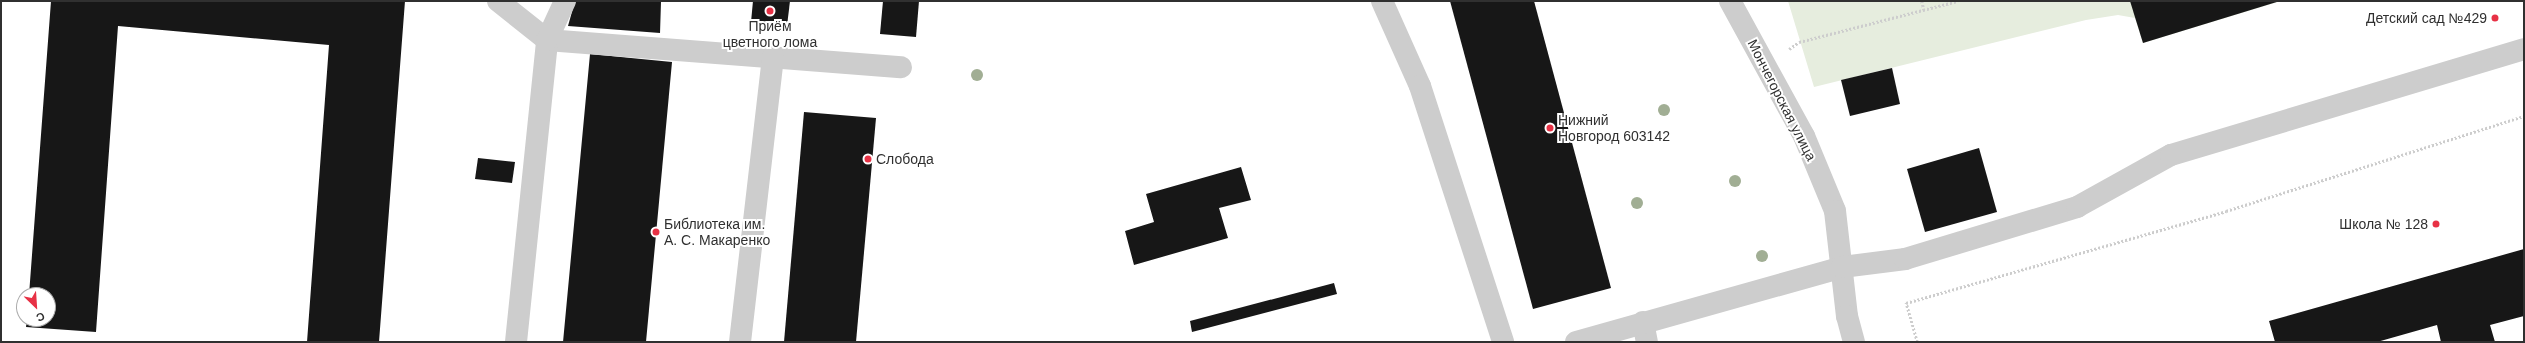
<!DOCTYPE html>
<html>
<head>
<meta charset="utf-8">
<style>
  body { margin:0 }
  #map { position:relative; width:2525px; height:343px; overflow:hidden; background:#fff; font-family:Arial,sans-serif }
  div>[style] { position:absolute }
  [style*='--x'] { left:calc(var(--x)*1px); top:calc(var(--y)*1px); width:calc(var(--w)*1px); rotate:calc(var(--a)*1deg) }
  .green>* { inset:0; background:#e6edde }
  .building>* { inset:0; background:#171717 }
  .path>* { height:2.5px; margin-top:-1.25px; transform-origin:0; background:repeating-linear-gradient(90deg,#cdcdcd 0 2px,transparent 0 4px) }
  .minor>* { height:22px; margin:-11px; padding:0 11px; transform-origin:11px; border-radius:11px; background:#cdcdcd }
  .trees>* { width:12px; height:12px; margin:-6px; border-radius:50%; background:#a1ae94 }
  .dots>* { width:11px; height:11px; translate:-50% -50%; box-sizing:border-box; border:2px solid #fff; border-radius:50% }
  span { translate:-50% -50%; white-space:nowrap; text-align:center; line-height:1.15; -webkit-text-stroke:4px #fff; paint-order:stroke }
  .poi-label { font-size:14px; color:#303030 }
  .right { translate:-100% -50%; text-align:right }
  .left { translate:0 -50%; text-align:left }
  .street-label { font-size:14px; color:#303030 }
  .frame { position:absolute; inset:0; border:2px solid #303030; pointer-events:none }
  .north { position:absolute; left:16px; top:287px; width:40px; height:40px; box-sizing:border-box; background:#fff; border:1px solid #acacac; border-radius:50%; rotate:155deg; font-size:11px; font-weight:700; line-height:16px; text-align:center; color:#303030 }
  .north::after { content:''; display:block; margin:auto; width:14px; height:18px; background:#e73145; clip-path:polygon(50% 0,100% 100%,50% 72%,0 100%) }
</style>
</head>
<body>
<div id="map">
  <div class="green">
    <i style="clip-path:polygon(1788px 1px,2281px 1px,2143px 43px,2135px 18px,2118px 15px,2086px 20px,1814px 87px)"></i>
  </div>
  <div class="building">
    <i style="clip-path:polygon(51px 1px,405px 1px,379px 342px,307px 342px,329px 45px,118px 26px,96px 332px,26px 327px,27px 319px,48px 319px,48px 295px,29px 295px)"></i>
    <i style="clip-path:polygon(575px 1px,661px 1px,660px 33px,568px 26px)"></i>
    <i style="clip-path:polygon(753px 1px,790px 1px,787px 26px,751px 22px)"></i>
    <i style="clip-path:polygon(883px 1px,919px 1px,916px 37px,880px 34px)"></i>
    <i style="clip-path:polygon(1450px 1px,1534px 1px,1611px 288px,1533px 309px)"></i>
    <i style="clip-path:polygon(2130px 1px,2280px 1px,2143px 43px)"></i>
    <i style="clip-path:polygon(590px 54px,672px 62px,646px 342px,563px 342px)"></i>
    <i style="clip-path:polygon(1892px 68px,1900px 104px,1850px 116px,1841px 80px)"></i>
    <i style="clip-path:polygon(804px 112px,876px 118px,856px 342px,784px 342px)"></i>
    <i style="clip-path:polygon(1979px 148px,1997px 212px,1925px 232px,1907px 169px)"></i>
    <i style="clip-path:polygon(478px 158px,515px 162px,512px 183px,475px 179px)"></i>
    <i style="clip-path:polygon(1241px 167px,1251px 200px,1219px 208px,1228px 238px,1134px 265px,1125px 231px,1154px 222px,1146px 194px)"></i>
    <i style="clip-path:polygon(2524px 249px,2524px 316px,2490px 325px,2495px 342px,2441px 342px,2437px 325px,2377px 342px,2275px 342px,2269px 321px)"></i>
    <i style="clip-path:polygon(1334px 283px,1337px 294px,1192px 332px,1190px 321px)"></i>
  </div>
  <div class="path">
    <i style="--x:1922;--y:1;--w:9;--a:77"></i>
    <i style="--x:1789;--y:49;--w:12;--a:-35"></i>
    <i style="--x:1799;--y:42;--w:164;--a:-14.5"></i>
    <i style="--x:1917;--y:342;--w:41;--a:-105.8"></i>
    <i style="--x:1906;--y:303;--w:333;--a:-16"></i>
    <i style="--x:2226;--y:211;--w:313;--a:-17.7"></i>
  </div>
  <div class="minor">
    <i style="--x:498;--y:1;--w:63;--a:38.5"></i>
    <i style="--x:547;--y:40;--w:355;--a:4.4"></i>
    <i style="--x:1382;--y:1;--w:93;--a:65.9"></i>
    <i style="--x:1420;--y:86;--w:269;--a:72"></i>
    <i style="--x:1730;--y:1;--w:154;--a:61.3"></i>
    <i style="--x:1804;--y:136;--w:81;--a:67.5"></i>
    <i style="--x:1835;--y:211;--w:106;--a:83.5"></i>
    <i style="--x:1847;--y:316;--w:27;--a:75"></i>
    <i style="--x:1643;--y:322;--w:20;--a:79"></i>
    <i style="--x:516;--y:342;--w:304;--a:-84.1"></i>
    <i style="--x:547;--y:40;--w:43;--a:-65.2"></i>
    <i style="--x:740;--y:342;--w:287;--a:-83.4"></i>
    <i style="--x:1576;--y:342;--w:276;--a:-15.7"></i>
    <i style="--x:1842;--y:267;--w:64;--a:-7.2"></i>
    <i style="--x:1905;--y:259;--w:180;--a:-16.8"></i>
    <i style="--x:2077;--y:207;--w:107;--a:-29"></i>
    <i style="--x:2171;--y:155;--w:369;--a:-16.7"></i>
  </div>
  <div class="trees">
    <i style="left:977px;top:75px"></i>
    <i style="left:1664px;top:110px"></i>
    <i style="left:1735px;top:181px"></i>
    <i style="left:1637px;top:203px"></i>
    <i style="left:1762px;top:256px"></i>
  </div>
  <div class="dots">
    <i style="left:770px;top:11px;background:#e73145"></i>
    <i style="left:2495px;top:18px;background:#e73145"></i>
    <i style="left:1550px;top:128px;background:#e73145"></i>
    <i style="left:868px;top:159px;background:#e73145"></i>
    <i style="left:2436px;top:224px;background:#e73145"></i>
    <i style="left:656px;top:232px;background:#e73145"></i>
  </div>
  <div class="poi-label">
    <span class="right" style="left:2487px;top:18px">Детский сад №429</span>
    <span style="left:770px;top:34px">Приём<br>цветного лома</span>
    <span class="left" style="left:1558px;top:128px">Нижний<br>Новгород 603142</span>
    <span class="left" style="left:876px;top:159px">Слобода</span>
    <span class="left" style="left:664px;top:232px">Библиотека им.<br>А. С. Макаренко</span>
    <span class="right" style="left:2428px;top:224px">Школа № 128</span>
  </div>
  <div class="street-label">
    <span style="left:1782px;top:100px;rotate:63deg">Мончегорская улица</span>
  </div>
  <div class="frame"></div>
  <div class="north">С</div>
</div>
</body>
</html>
